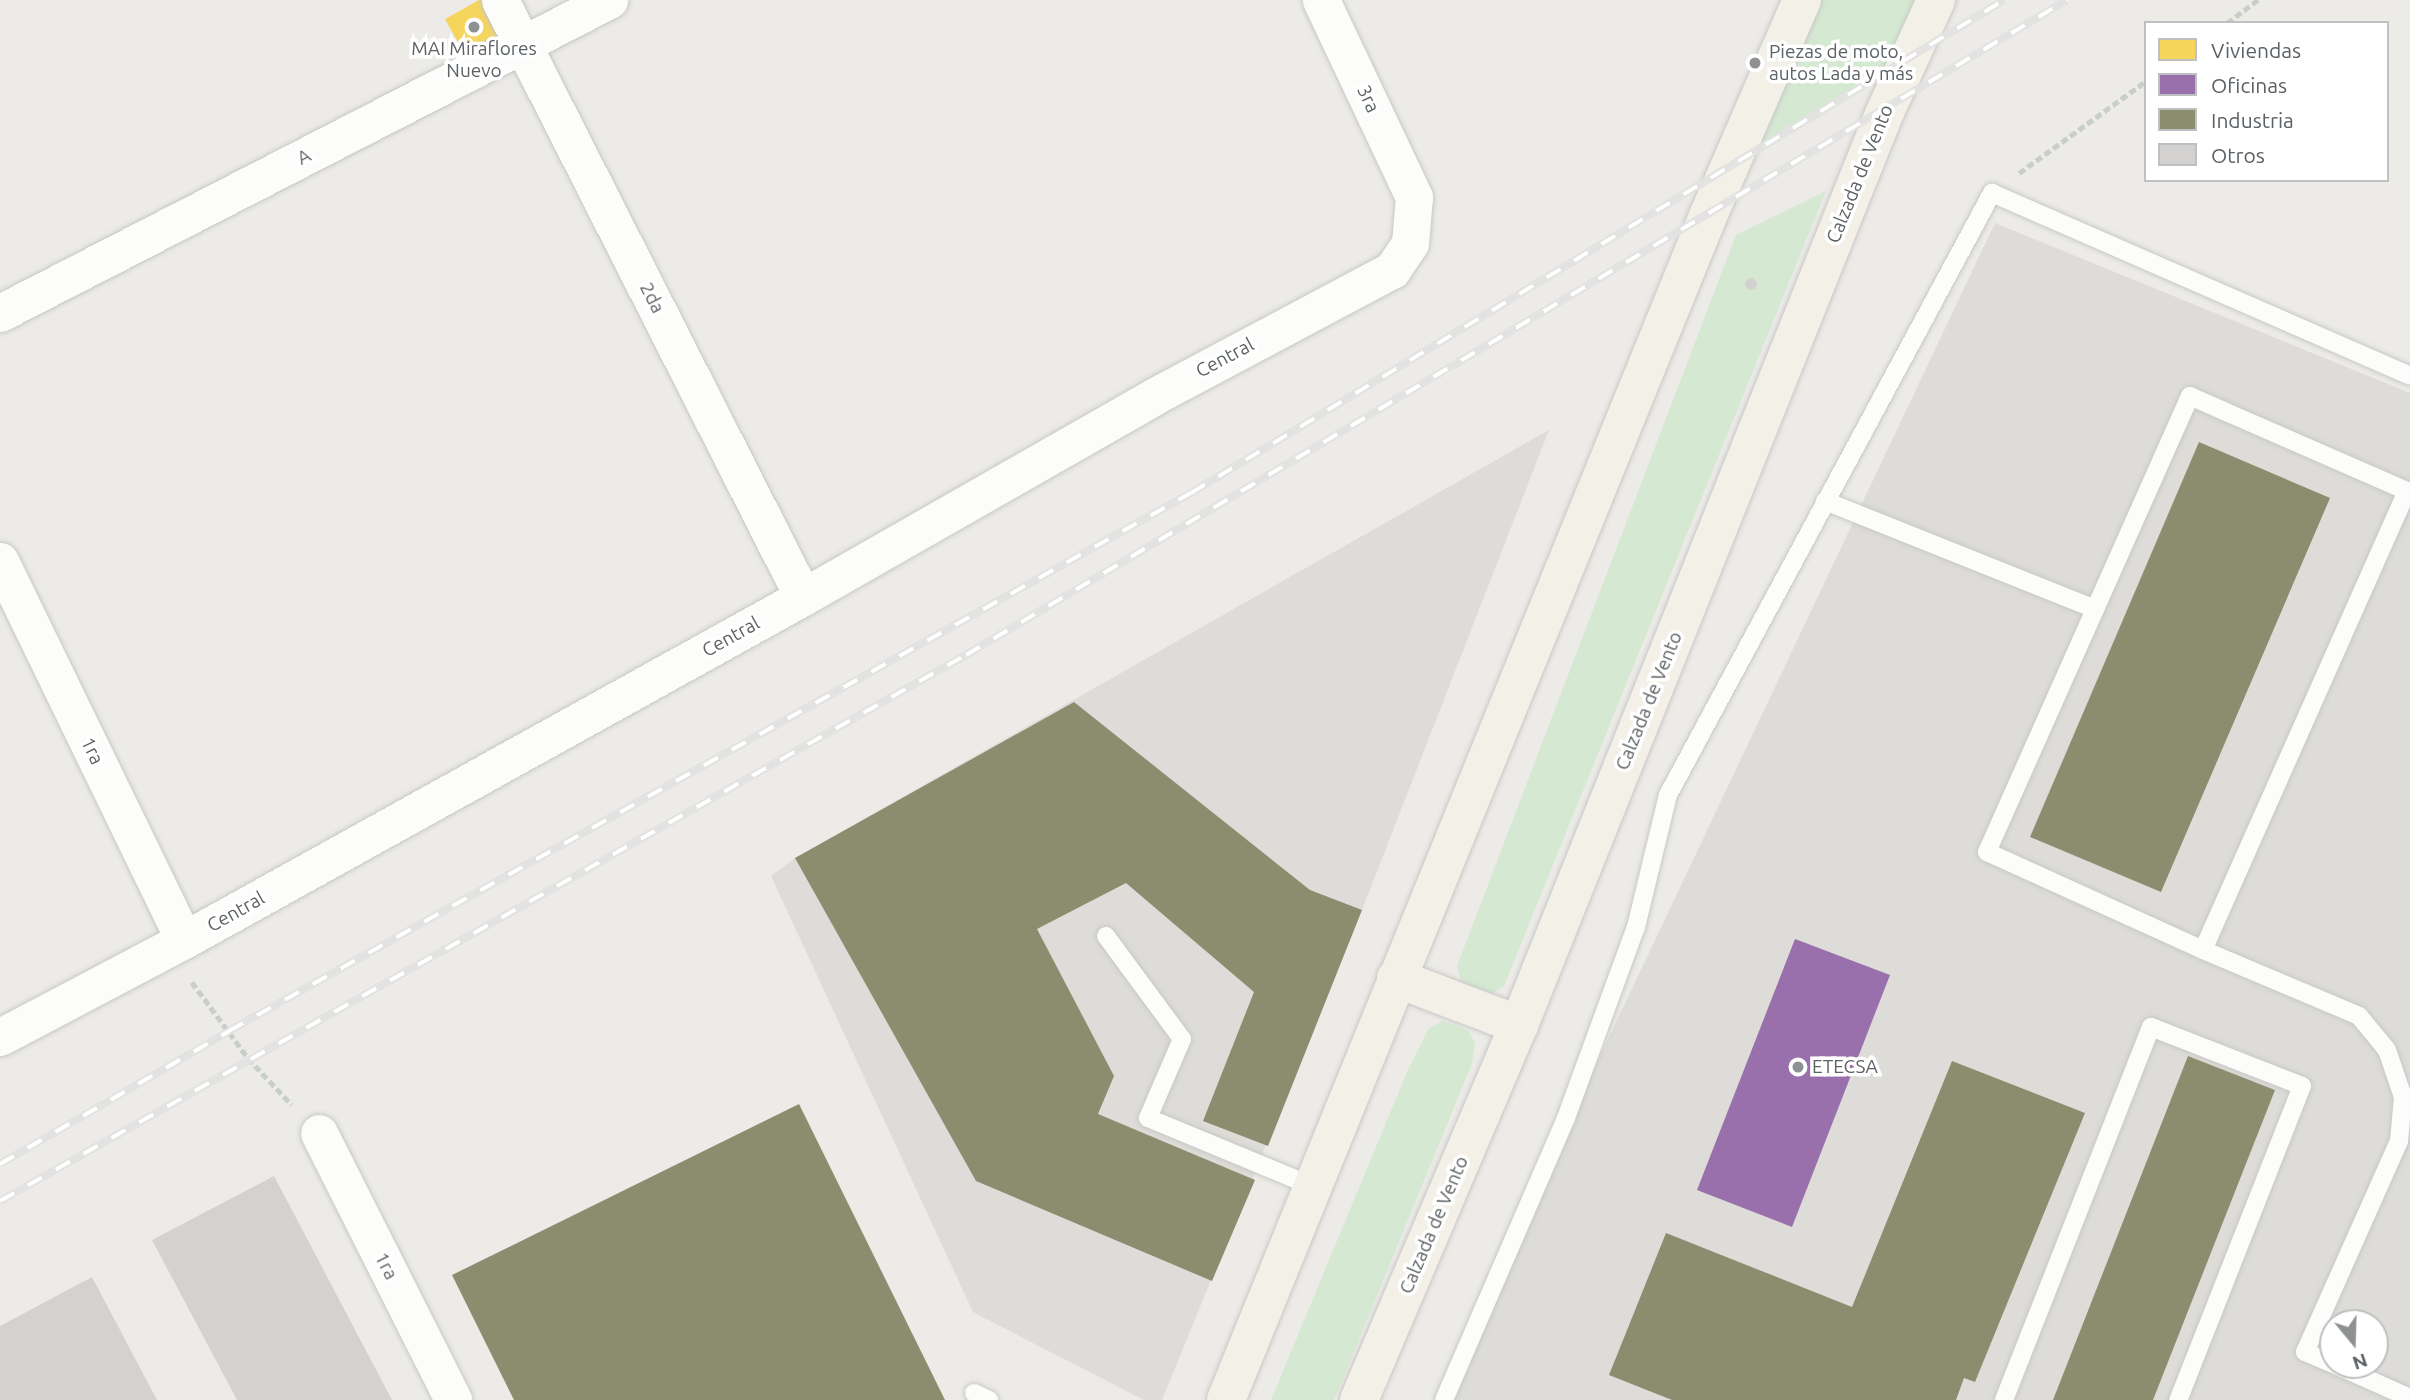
<!DOCTYPE html>
<html>
<head>
<meta charset="utf-8">
<style>
  body { margin:0 }
  #map { position:relative; width:2410px; height:1400px; overflow:hidden; background:#ecebe7; font-family:Ubuntu,sans-serif }
  div>[style] { position:absolute }
  [style*='--x'] { left:calc(var(--x)*1px); top:calc(var(--y)*1px); width:calc(var(--w)*1px); rotate:calc(var(--a)*1deg) }
  .industrial>* { inset:0; background:#dddcd8 }
  .green>* { inset:0; background:#d5e9d2 }
  .homes>* { inset:0; background:#f6d55c }
  .offices>* { inset:0; background:#9970ab }
  .industry>* { inset:0; background:#8c8c6e }
  .building>* { inset:0; background:#d3d2d0 }
  .round { border-radius:50% }
  .path>* { height:4.5px; margin-top:-2.25px; transform-origin:0; background:repeating-linear-gradient(90deg,#c8ceca 0 7px,transparent 0 10.5px) }
  .roads { filter:drop-shadow(0 0 2px #c7c8c7) drop-shadow(0 0 2px #c7c8c7) }
  .lane>* { height:18px; margin:-9px; padding:0 9px; transform-origin:9px; border-radius:9px; background:#fcfcfb }
  .street>* { height:37px; margin:-18.5px; padding:0 18.5px; transform-origin:18.5px; border-radius:18.5px; background:#fcfcfb }
  .primary>* { height:38px; margin:-19px; padding:0 19px; transform-origin:19px; border-radius:19px; background:#f3f0e8 }
  .rail>* { height:8px; margin-top:-4px; transform-origin:0; background:repeating-linear-gradient(90deg,#fff 0 16px,#e3e2e2 0 32px); box-sizing:border-box; border-block:2px solid #e3e2e2 }
  .dots>* { width:19px; height:19px; translate:-50% -50%; box-sizing:border-box; border:4px solid #fff; border-radius:50% }
  span { translate:-50% -50%; white-space:nowrap; text-align:center; line-height:1.15; -webkit-text-stroke:7px #fff; paint-order:stroke }
  .poi-label { font-size:19px; color:#5c6165 }
  .left { translate:0 -50%; text-align:left }
  .street-label { font-size:19px; color:#5c6165 }
  .legend { position:absolute; left:2144px; top:21px; width:245px; height:161px; box-sizing:border-box; background:#fff; border:2px solid #bec0c1; margin:0; padding:9px 12px; list-style:none; font-size:21px; color:#5c6165 }
  .legend li { display:flex; align-items:center; gap:14px; height:35px }
  .legend b { width:35px; border:2px solid #bec0c1 }
  .north { position:absolute; left:2319px; top:1309px; width:70px; height:70px; box-sizing:border-box; background:#fff; border:2px solid #bec0c1; border-radius:50%; rotate:161deg; font-size:19px; font-weight:700; line-height:28px; text-align:center; color:#5c6165 }
  .north::after { content:''; display:block; margin:auto; width:24px; height:32px; background:#8e9192; clip-path:polygon(50% 0,100% 100%,50% 72%,0 100%) }
</style>
</head>
<body>
<div id="map">
  <div class="industrial">
    <i style="clip-path:polygon(evenodd,1995px 223px,2410px 393px,2410px 1400px,1437px 1400px,1995px 223px,2333px 1323px,2375px 1323px,2375px 1365px,2333px 1365px,2333px 1323px)"></i>
    <i style="clip-path:polygon(1549px 430px,1362px 910px,1162px 1400px,1144px 1400px,973px 1312px,771px 876px,795px 858px)"></i>
  </div>
  <div class="green">
    <i style="clip-path:polygon(1802px 0,1936px 0,1909px 60px,1729px 169px)"></i>
    <i style="clip-path:polygon(1826px 191px,1504px 986px,1493px 993px,1474px 994px,1461px 981px,1457px 966px,1736px 235px)"></i>
    <i style="clip-path:polygon(1443px 1021px,1467px 1030px,1475px 1042px,1472px 1064px,1334px 1400px,1271px 1400px,1407px 1072px,1429px 1028px)"></i>
  </div>
  <div class="homes">
    <i style="clip-path:polygon(479px 0,484px 0,503px 35px,465px 55px,445px 19px)"></i>
  </div>
  <div class="offices">
    <i style="clip-path:polygon(1795px 939px,1890px 975px,1792px 1227px,1697px 1190px)"></i>
  </div>
  <div class="industry">
    <i style="clip-path:polygon(2199px 442px,2330px 498px,2161px 892px,2030px 837px)"></i>
    <i style="clip-path:polygon(1074px 702px,1310px 890px,1362px 910px,1268px 1146px,1203px 1121px,1254px 992px,1126px 883px,1037px 929px,1114px 1076px,1098px 1114px,1255px 1180px,1212px 1281px,976px 1181px,795px 858px)"></i>
    <i style="clip-path:polygon(2188px 1056px,2275px 1090px,2153px 1400px,2053px 1400px)"></i>
    <i style="clip-path:polygon(1952px 1061px,2085px 1113px,1975px 1382px,1964px 1378px,1956px 1400px,1672px 1400px,1609px 1375px,1666px 1233px,1852px 1307px)"></i>
    <i style="clip-path:polygon(799px 1104px,945px 1400px,514px 1400px,452px 1275px)"></i>
  </div>
  <div class="building">
    <i class="round" style="left:1745px;top:278px;width:12px;height:12px"></i>
    <i style="clip-path:polygon(274px 1176px,392px 1400px,237px 1400px,152px 1240px)"></i>
    <i style="clip-path:polygon(92px 1277px,157px 1400px,0 1400px,0 1326px)"></i>
  </div>
  <div class="path">
    <i style="--x:2227;--y:23;--w:39;--a:-37"></i>
    <i style="--x:2019;--y:173;--w:157;--a:-35.9"></i>
    <i style="--x:192;--y:982;--w:94;--a:53.6"></i>
    <i style="--x:248;--y:1058;--w:64;--a:46.9"></i>
  </div>
  <div class="roads">
    <div class="lane">
      <i style="--x:1825;--y:501;--w:291;--a:21.8"></i>
      <i style="--x:1106;--y:936;--w:128;--a:53.6"></i>
      <i style="--x:1182;--y:1039;--w:86;--a:113.3"></i>
      <i style="--x:1148;--y:1118;--w:178;--a:22.5"></i>
      <i style="--x:2203;--y:950;--w:502;--a:-66.04"></i>
      <i style="--x:2407;--y:491;--w:237;--a:-156.4"></i>
      <i style="--x:2190;--y:396;--w:499;--a:114"></i>
      <i style="--x:1987;--y:852;--w:237;--a:24.4"></i>
      <i style="--x:2203;--y:950;--w:169;--a:22.9"></i>
      <i style="--x:2359;--y:1016;--w:44;--a:50.5"></i>
      <i style="--x:2387;--y:1050;--w:50;--a:71.2"></i>
      <i style="--x:2403;--y:1097;--w:44;--a:95.2"></i>
      <i style="--x:2399;--y:1141;--w:231;--a:114"></i>
      <i style="--x:2305;--y:1352;--w:30;--a:23"></i>
      <i style="--x:2336;--y:1365;--w:81;--a:24"></i>
      <i style="--x:974;--y:1393;--w:17;--a:25"></i>
      <i style="--x:1444;--y:1400;--w:307;--a:-66.6"></i>
      <i style="--x:1566;--y:1118;--w:203;--a:-69.9"></i>
      <i style="--x:1636;--y:927;--w:136;--a:-76.4"></i>
      <i style="--x:1668;--y:795;--w:684;--a:-61.71"></i>
      <i style="--x:1992;--y:193;--w:456;--a:23.6"></i>
      <i style="--x:2004;--y:1400;--w:401;--a:-68.5"></i>
      <i style="--x:2151;--y:1027;--w:162;--a:21.3"></i>
      <i style="--x:2302;--y:1086;--w:338;--a:111.5"></i>
    </div>
    <div class="street">
      <i style="--x:500;--y:0;--w:669;--a:63.09"></i>
      <i style="--x:0;--y:313;--w:685;--a:-27.2"></i>
      <i style="--x:0;--y:561;--w:421;--a:64.1"></i>
      <i style="--x:0;--y:1037;--w:208;--a:-27.8"></i>
      <i style="--x:184;--y:940;--w:708;--a:-28.99"></i>
      <i style="--x:803;--y:597;--w:403;--a:-29.7"></i>
      <i style="--x:1153;--y:397;--w:271;--a:-28"></i>
      <i style="--x:1392;--y:270;--w:32;--a:-56"></i>
      <i style="--x:1410;--y:243;--w:46;--a:-85"></i>
      <i style="--x:1414;--y:197;--w:218;--a:-115.3"></i>
      <i style="--x:319;--y:1133;--w:299;--a:63.3"></i>
    </div>
    <div class="primary">
      <i style="--x:1396;--y:978;--w:132;--a:20.9"></i>
      <i style="--x:1226;--y:1400;--w:1278;--a:-67.85"></i>
      <i style="--x:1708;--y:216;--w:236;--a:-66.5"></i>
      <i style="--x:1359;--y:1400;--w:408;--a:-66.9"></i>
      <i style="--x:1519;--y:1025;--w:984;--a:-68.16"></i>
      <i style="--x:1885;--y:112;--w:123;--a:-65.5"></i>
    </div>
  </div>
  <div class="rail">
    <i style="--x:0;--y:1164;--w:265;--a:-30.1"></i>
    <i style="--x:229;--y:1031;--w:1102;--a:-29.22"></i>
    <i style="--x:1191;--y:493;--w:951;--a:-31.23"></i>
    <i style="--x:0;--y:1201;--w:1110;--a:-29.48"></i>
    <i style="--x:966;--y:655;--w:1281;--a:-30.75"></i>
  </div>
  <div class="dots">
    <i style="left:474px;top:27px;background:#8e9192"></i>
    <i style="left:1755px;top:63px;background:#8e9192"></i>
    <i style="left:1798px;top:1067px;background:#8e9192"></i>
  </div>
  <div class="poi-label">
    <span style="left:474px;top:60px">MAI Miraflores<br>Nuevo</span>
    <span class="left" style="left:1769px;top:63px">Piezas de moto,<br>autos Lada y más</span>
    <span class="left" style="left:1812px;top:1067px">ETECSA</span>
  </div>
  <div class="street-label">
    <span style="left:1368px;top:99px;rotate:65deg">3ra</span>
    <span style="left:304px;top:157px;rotate:-27deg">A</span>
    <span style="left:1860px;top:174px;rotate:-68deg">Calzada de Vento</span>
    <span style="left:652px;top:298px;rotate:63deg">2da</span>
    <span style="left:1225px;top:358px;rotate:-28deg">Central</span>
    <span style="left:731px;top:637px;rotate:-29deg">Central</span>
    <span style="left:1649px;top:701px;rotate:-68deg">Calzada de Vento</span>
    <span style="left:92px;top:751px;rotate:64deg">1ra</span>
    <span style="left:236px;top:912px;rotate:-29deg">Central</span>
    <span style="left:1434px;top:1225px;rotate:-67deg">Calzada de Vento</span>
    <span style="left:386px;top:1266px;rotate:63deg">1ra</span>
  </div>
  <ul class="legend">
  <li><b style="height:19px;background:#f6d55c"></b>Viviendas</li>
  <li><b style="height:19px;background:#9970ab"></b>Oficinas</li>
  <li><b style="height:19px;background:#8c8c6e"></b>Industria</li>
  <li><b style="height:19px;background:#d3d2d0"></b>Otros</li>
  </ul>
  <div class="north">N</div>
</div>
</body>
</html>
